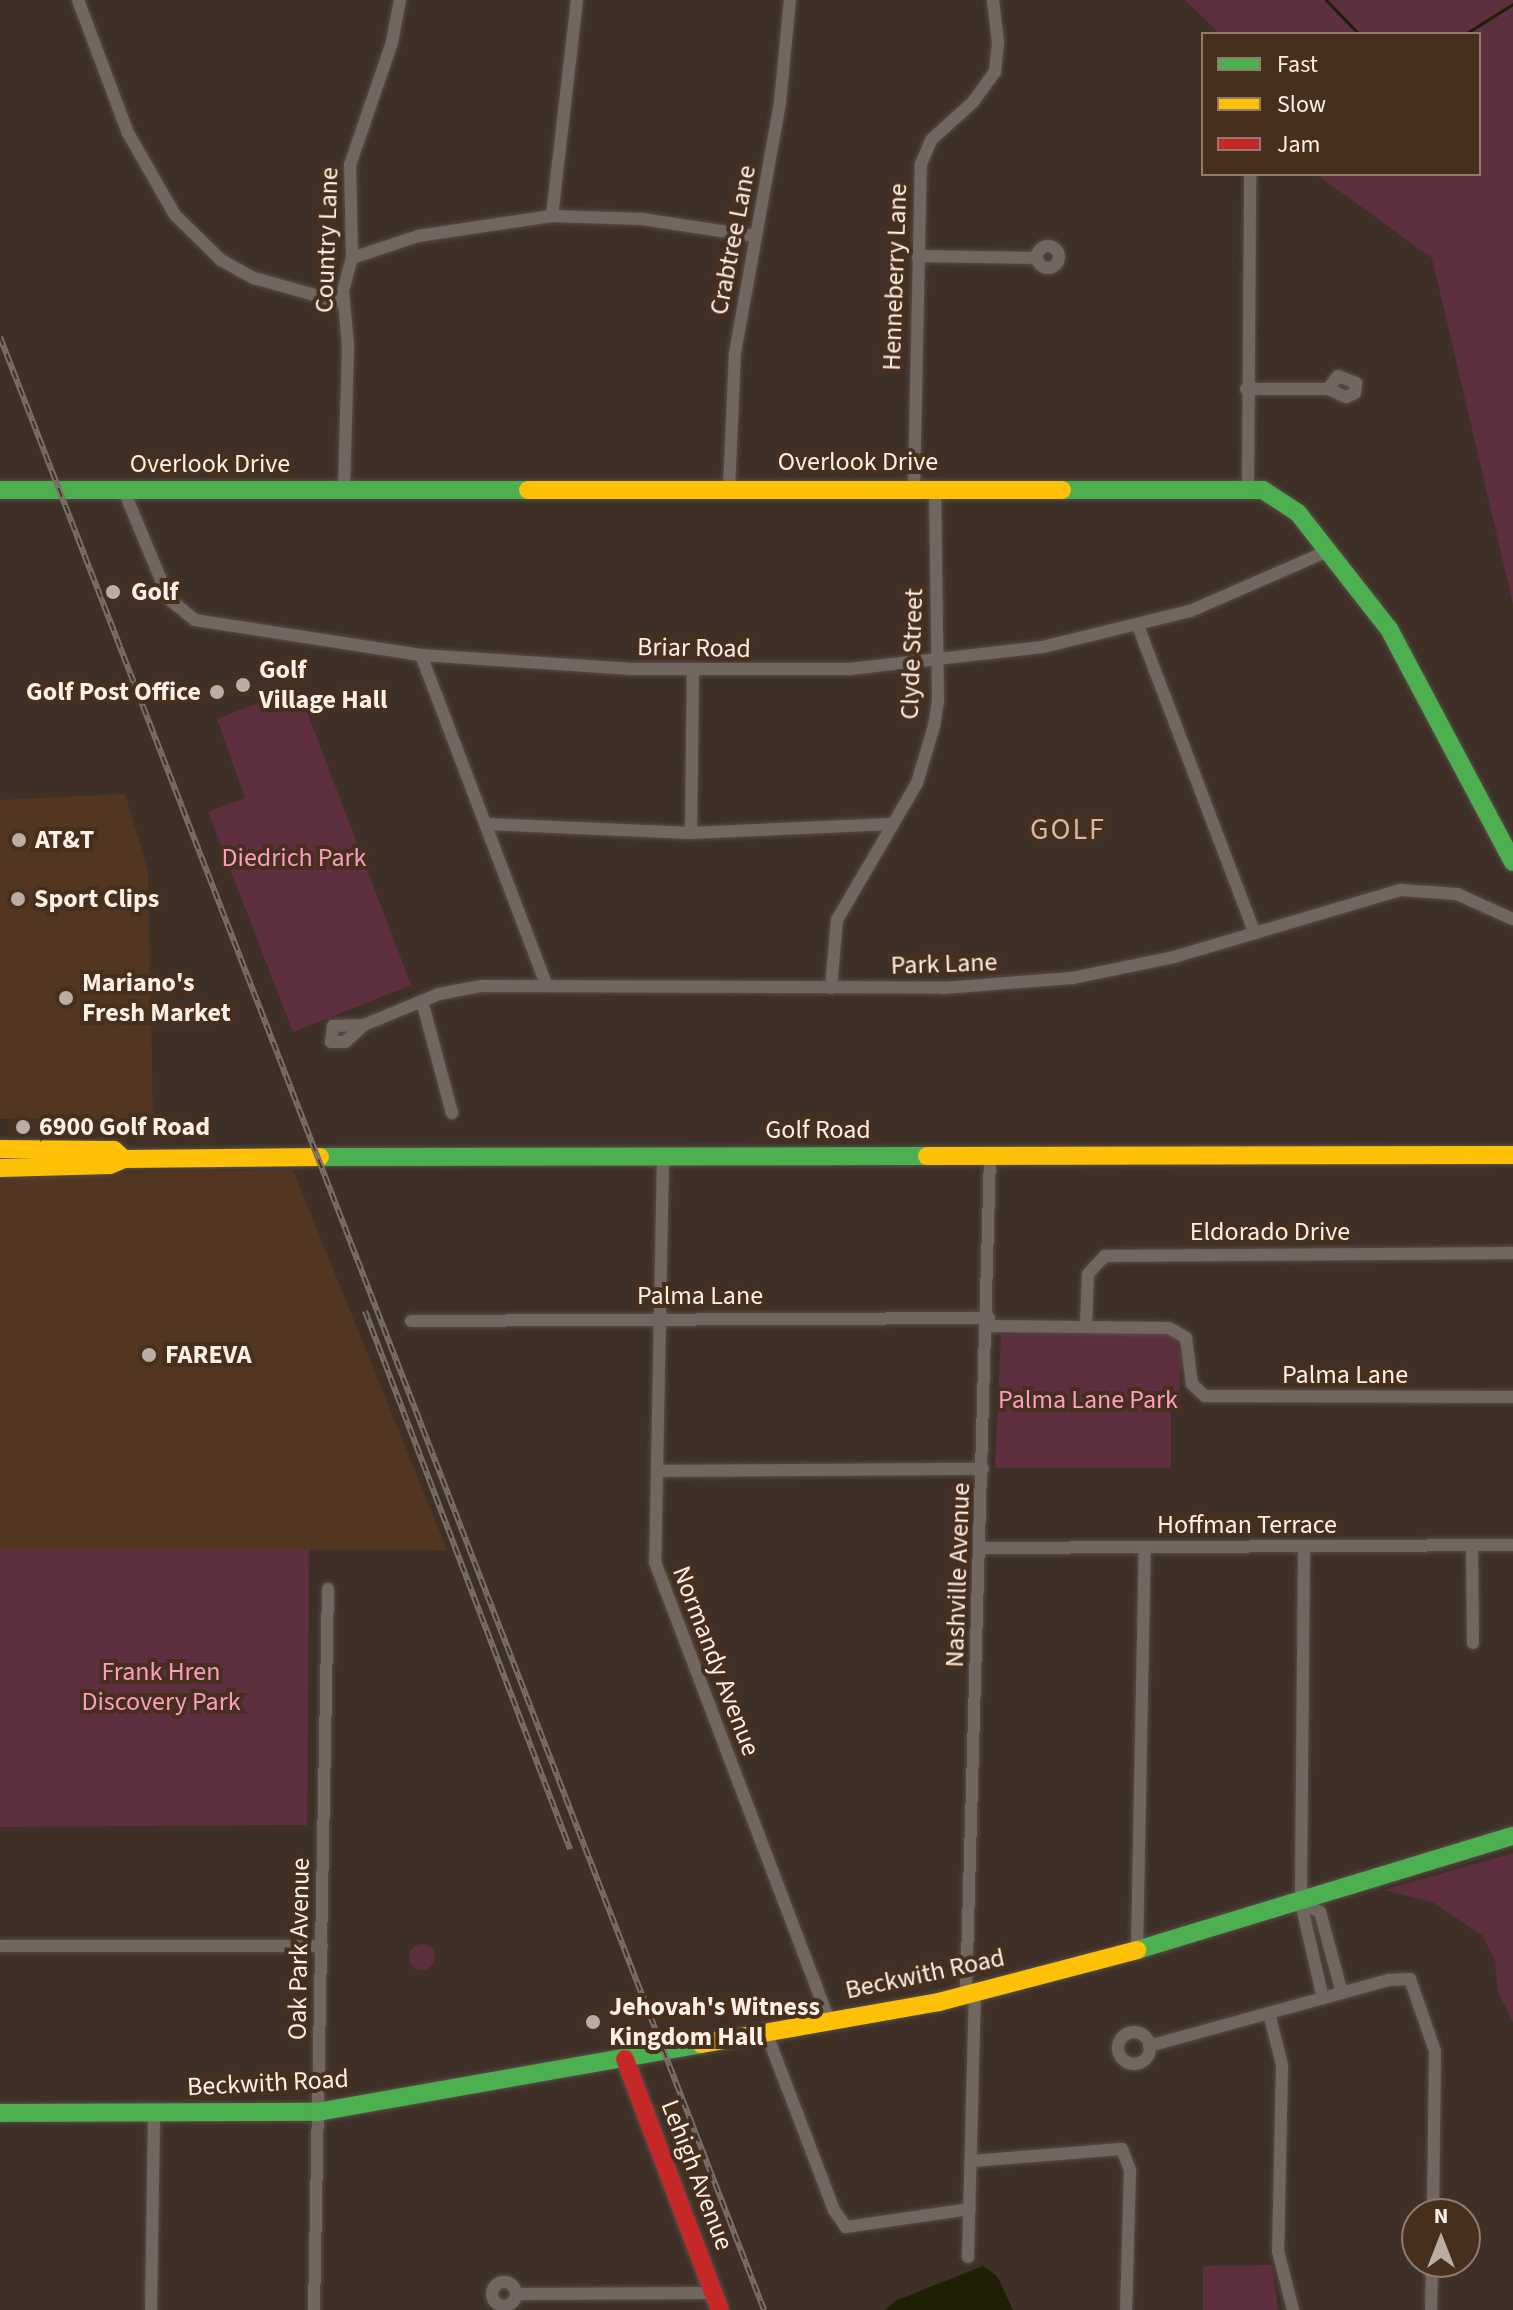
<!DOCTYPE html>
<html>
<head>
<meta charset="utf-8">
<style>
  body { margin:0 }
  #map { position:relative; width:1513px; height:2310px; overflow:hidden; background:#3e3027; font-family:"Source Sans 3",sans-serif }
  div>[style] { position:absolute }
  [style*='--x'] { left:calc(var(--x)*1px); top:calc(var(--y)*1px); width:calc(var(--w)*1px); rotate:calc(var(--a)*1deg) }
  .built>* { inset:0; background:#523622 }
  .green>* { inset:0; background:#5e2f3e }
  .round { border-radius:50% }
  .water>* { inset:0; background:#1e1f04 }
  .stream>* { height:3px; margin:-1.5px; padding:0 1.5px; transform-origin:1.5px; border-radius:1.5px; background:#1e1f04 }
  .roads { filter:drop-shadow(0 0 2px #574c45) drop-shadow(0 0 2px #574c45) }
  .street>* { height:12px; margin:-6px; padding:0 6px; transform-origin:6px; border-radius:6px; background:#726760 }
  .street>.ring { margin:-6px; padding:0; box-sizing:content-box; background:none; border:12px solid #726760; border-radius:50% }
  .fast>* { height:18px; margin:-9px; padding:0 9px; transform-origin:9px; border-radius:9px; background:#4caf50 }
  .slow>* { height:18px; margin:-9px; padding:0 9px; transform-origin:9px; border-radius:9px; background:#ffc107 }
  .jam>* { height:18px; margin:-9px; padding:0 9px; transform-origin:9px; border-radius:9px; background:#c62828 }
  .rail>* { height:6px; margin-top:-3px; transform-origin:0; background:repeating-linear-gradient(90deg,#472f1e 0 9px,#7a6f68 0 18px); box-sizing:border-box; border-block:2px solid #7a6f68 }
  .dots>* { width:22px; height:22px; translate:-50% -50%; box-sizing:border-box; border:4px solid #472f1e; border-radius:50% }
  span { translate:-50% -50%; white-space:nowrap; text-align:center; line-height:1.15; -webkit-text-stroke:8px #472f1e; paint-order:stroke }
  .street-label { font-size:26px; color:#fdf0e7 }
  .poi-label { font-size:26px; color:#fdf0e7; font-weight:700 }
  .left { translate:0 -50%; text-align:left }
  .right { translate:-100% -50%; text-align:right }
  .park-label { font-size:26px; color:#fb9dbc }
  .quarter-label { font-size:30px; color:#d6b8a3; letter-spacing:2px }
  .legend { position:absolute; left:1201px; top:32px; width:280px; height:144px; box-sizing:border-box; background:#472f1e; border:2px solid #907c6e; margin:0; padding:10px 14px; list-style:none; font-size:24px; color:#fdf0e7 }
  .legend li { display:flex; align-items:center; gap:16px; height:40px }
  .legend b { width:40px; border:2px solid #907c6e }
  .north { position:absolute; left:1401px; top:2198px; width:80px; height:80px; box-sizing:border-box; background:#472f1e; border:2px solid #907c6e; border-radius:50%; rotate:0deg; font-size:22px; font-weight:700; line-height:32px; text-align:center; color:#fdf0e7 }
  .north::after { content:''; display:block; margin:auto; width:28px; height:36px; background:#baada4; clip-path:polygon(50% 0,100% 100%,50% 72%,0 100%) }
</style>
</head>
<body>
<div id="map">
  <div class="built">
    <i style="clip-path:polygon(125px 794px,148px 871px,153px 1119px,0 1119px,0 800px)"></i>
    <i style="clip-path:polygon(293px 1170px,447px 1550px,0 1549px,0 1174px)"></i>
  </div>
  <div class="green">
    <i style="clip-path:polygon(1185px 0,1513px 0,1513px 604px,1432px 258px,1316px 174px,1479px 174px,1479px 34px,1220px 34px)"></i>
    <i style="clip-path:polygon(298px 688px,411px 985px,293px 1032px,208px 812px,245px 798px,217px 719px)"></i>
    <i style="clip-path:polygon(1155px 1333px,1172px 1336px,1181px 1352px,1179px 1407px,1171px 1407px,1171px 1468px,995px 1468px,1001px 1335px)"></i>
    <i style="clip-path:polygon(0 1549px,309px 1549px,307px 1825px,0 1827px)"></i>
    <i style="clip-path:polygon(1513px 1853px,1513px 2022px,1498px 1992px,1495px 1960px,1482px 1935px,1432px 1902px,1384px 1890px)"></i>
    <i class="round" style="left:409px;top:1944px;width:26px;height:26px"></i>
    <i style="clip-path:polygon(1272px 2265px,1278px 2310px,1203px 2310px,1203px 2266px)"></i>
  </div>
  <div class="water">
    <i style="clip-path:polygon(983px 2266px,997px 2276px,1013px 2310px,885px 2310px,895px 2301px)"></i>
  </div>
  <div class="stream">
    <i style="--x:1326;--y:0;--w:47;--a:45.9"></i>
    <i style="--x:1465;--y:34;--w:57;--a:-32"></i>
  </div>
  <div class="roads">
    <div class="street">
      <i style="--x:78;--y:0;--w:142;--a:69.4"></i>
      <i style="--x:128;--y:133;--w:95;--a:60.2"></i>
      <i style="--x:175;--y:215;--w:64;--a:44.4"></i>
      <i style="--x:221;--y:260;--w:38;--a:29"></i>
      <i style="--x:254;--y:278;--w:92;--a:15.7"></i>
      <i style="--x:552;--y:216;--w:217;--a:-83.4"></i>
      <i class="ring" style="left:1037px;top:246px;width:10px;height:10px"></i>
      <i style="--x:917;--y:256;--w:120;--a:1"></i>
      <i style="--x:352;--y:258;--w:70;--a:-18.4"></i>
      <i style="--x:418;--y:236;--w:135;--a:-8.5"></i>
      <i style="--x:552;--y:216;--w:90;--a:1.9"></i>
      <i style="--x:642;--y:219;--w:112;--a:8.7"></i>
      <i style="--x:1246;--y:389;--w:82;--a:0"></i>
      <i style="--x:1328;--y:389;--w:20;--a:24"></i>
      <i style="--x:1346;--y:397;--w:10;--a:-24"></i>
      <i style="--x:1355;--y:393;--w:10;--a:-84"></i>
      <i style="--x:1356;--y:383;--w:19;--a:-159"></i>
      <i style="--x:1338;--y:376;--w:16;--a:128"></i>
      <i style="--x:914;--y:488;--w:324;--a:-88.8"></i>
      <i style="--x:921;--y:164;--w:26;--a:-67"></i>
      <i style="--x:931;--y:140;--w:57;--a:-42.1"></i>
      <i style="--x:973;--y:102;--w:37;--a:-54"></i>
      <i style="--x:995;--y:72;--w:30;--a:-84"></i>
      <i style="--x:998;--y:42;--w:42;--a:-96.8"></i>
      <i style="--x:344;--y:489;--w:143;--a:-88.4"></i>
      <i style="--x:348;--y:346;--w:55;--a:-95.2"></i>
      <i style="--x:343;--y:291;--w:34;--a:-75"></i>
      <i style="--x:352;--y:258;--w:93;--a:-91.2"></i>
      <i style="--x:350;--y:165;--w:130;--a:-71.1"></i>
      <i style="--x:392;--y:42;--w:43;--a:-79.2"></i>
      <i style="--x:729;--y:489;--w:136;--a:-87.5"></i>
      <i style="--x:735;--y:353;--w:254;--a:-79.8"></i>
      <i style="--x:780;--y:103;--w:103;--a:-84.5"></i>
      <i style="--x:1248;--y:489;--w:315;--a:-89.6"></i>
      <i style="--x:124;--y:491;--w:117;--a:67.4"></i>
      <i style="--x:169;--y:599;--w:33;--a:39"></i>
      <i style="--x:195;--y:620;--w:229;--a:8.8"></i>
      <i style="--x:421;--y:655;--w:212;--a:3.8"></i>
      <i style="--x:633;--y:669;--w:216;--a:0"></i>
      <i style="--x:849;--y:669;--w:195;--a:-6.5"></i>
      <i style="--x:1043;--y:647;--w:151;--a:-13.8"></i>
      <i style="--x:1190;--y:611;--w:150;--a:-23.5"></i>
      <i style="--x:1138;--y:626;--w:329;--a:69.2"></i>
      <i style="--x:421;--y:655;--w:352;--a:69.2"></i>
      <i style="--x:486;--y:824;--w:205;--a:2.5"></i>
      <i style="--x:691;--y:833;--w:200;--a:-2.6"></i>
      <i style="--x:691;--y:833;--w:162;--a:-89.3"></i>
      <i style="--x:831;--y:988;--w:68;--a:-85"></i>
      <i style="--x:837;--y:920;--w:159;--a:-59.7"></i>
      <i style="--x:917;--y:783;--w:59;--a:-73.4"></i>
      <i style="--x:934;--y:726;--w:24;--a:-81"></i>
      <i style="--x:938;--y:702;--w:214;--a:-90.8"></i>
      <i style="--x:422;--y:1001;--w:116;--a:75"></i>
      <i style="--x:364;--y:1025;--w:31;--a:178"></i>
      <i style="--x:333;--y:1026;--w:16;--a:97"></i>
      <i style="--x:331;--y:1042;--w:14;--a:0"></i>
      <i style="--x:345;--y:1042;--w:25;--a:-42"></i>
      <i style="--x:364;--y:1025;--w:81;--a:-22.5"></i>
      <i style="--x:439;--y:994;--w:43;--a:-10.8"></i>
      <i style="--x:481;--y:986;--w:462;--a:0.2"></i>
      <i style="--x:943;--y:988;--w:130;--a:-4.4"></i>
      <i style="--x:1073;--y:978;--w:103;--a:-11.7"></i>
      <i style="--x:1174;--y:957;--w:236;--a:-16.5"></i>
      <i style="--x:1400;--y:890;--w:57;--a:4"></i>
      <i style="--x:1457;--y:894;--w:61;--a:24.1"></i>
      <i style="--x:663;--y:1157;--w:405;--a:91.1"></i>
      <i style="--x:655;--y:1562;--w:490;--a:69.2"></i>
      <i style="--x:411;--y:1321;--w:578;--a:-0.3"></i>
      <i style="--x:1086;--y:1325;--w:51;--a:-87.8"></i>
      <i style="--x:1088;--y:1274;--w:25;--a:-47"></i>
      <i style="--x:1105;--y:1256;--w:408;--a:-0.4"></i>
      <i style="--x:989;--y:1326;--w:180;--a:0.6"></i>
      <i style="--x:1169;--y:1328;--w:20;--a:30"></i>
      <i style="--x:1186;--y:1338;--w:46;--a:82.6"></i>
      <i style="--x:1192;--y:1384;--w:18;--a:43"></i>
      <i style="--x:1205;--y:1396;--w:308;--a:0.2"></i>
      <i style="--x:658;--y:1471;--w:325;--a:-0.4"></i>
      <i style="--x:1304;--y:1546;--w:357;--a:90.5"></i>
      <i style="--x:1301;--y:1903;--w:98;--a:77"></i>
      <i style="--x:1472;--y:1546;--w:97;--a:89.4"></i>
      <i style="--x:981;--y:1548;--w:532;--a:-0.32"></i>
      <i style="--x:1301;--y:1903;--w:21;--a:25"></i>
      <i style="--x:1320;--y:1912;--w:84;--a:74.8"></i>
      <i style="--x:0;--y:1946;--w:322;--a:0"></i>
      <i style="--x:1137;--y:1950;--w:403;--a:-88.9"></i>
      <i style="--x:966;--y:1995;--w:839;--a:-88.36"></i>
      <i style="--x:1269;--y:2013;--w:54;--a:76"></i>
      <i style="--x:1282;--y:2065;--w:186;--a:91.2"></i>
      <i style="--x:1278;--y:2251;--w:61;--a:75.7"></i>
      <i style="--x:766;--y:2032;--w:191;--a:69.1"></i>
      <i style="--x:834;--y:2210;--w:21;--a:55"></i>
      <i style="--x:846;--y:2227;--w:125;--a:-8.3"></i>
      <i class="ring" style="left:1118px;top:2032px;width:20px;height:20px"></i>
      <i style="--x:1149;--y:2046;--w:249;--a:-15.4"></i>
      <i style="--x:1389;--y:1980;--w:21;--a:-3"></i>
      <i style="--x:1410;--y:1979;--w:76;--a:70.9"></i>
      <i style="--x:1435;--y:2051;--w:163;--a:90.7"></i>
      <i style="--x:972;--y:2161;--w:150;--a:-4.6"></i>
      <i style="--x:1122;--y:2149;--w:22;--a:69"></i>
      <i style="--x:1130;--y:2170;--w:140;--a:91.6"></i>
      <i style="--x:968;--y:2257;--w:264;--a:-88.5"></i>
      <i class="ring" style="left:492px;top:2282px;width:12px;height:12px"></i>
      <i style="--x:516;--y:2294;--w:197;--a:-0.3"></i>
      <i style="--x:151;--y:2310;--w:197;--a:-89.1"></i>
      <i style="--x:314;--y:2310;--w:721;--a:-88.89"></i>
      <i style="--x:1431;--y:2310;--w:48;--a:-88.8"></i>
    </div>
    <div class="fast">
      <i style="--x:0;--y:490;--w:528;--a:0"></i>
      <i style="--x:1062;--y:490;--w:201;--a:0"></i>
      <i style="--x:1263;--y:490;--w:42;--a:33.3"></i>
      <i style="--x:1298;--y:513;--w:147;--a:51.9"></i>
      <i style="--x:1389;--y:629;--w:264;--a:62"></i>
      <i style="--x:320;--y:1157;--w:607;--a:-0.09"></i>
      <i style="--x:1137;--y:1950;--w:393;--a:-16.9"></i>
      <i style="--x:0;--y:2113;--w:317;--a:-0.2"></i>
      <i style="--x:317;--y:2112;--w:390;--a:-10"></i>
    </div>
    <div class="slow">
      <i style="--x:528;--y:490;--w:534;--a:0"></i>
      <i style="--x:0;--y:1149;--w:114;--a:0.5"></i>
      <i style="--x:114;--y:1150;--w:13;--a:42"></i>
      <i style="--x:927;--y:1156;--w:586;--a:-0.1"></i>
      <i style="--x:0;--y:1168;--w:110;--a:-1.6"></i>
      <i style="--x:110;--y:1165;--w:15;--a:-23"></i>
      <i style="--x:124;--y:1159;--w:196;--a:-0.6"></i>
      <i style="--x:701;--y:2044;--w:242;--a:-10"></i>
      <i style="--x:939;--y:2002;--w:205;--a:-14.7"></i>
    </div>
    <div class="jam">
      <i style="--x:625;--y:2059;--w:268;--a:69.3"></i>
    </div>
  </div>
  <div class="rail">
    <i style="--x:0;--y:337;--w:2116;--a:68.83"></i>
    <i style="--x:365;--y:1311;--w:576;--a:69.14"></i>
  </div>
  <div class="dots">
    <i style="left:113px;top:592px;background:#baada4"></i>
    <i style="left:243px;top:685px;background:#baada4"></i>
    <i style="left:217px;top:692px;background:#baada4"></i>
    <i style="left:19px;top:840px;background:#baada4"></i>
    <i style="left:18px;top:899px;background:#baada4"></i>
    <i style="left:66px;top:998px;background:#baada4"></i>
    <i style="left:23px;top:1127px;background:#baada4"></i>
    <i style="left:149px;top:1355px;background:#baada4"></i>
    <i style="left:593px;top:2022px;background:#baada4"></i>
  </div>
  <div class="street-label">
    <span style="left:327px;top:240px;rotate:-88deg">Country Lane</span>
    <span style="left:733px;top:240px;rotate:-79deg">Crabtree Lane</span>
    <span style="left:895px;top:277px;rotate:-88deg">Henneberry Lane</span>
    <span style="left:858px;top:462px">Overlook Drive</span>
    <span style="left:210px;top:464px">Overlook Drive</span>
    <span style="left:694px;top:648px;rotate:1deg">Briar Road</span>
    <span style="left:912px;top:654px;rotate:-88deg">Clyde Street</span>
    <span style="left:944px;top:964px;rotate:-2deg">Park Lane</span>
    <span style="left:818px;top:1130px">Golf Road</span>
    <span style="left:1270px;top:1232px">Eldorado Drive</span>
    <span style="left:700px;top:1296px">Palma Lane</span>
    <span style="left:1345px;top:1375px">Palma Lane</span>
    <span style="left:1247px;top:1525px">Hoffman Terrace</span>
    <span style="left:958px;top:1575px;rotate:-88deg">Nashville Avenue</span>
    <span style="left:716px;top:1661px;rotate:69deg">Normandy Avenue</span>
    <span style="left:299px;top:1949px;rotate:-89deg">Oak Park Avenue</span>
    <span style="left:925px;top:1974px;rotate:-12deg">Beckwith Road</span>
    <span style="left:268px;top:2083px;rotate:-3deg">Beckwith Road</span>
    <span style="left:697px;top:2175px;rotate:69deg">Lehigh Avenue</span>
  </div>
  <div class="poi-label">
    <span class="left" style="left:131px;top:592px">Golf</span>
    <span class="left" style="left:259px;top:685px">Golf<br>Village Hall</span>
    <span class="right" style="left:201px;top:692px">Golf Post Office</span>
    <span class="left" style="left:35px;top:840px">AT&amp;T</span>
    <span class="left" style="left:34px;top:899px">Sport Clips</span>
    <span class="left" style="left:82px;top:998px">Mariano's<br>Fresh Market</span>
    <span class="left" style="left:39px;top:1127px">6900 Golf Road</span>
    <span class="left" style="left:165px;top:1355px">FAREVA</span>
    <span class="left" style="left:609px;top:2022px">Jehovah's Witness<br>Kingdom Hall</span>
  </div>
  <div class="park-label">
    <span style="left:294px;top:858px">Diedrich Park</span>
    <span style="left:1088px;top:1400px">Palma Lane Park</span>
    <span style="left:161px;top:1687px">Frank Hren<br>Discovery Park</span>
  </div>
  <div class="quarter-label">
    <span style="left:1068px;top:830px">GOLF</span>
  </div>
  <ul class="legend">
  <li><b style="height:10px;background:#4caf50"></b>Fast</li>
  <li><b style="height:10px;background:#ffc107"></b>Slow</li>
  <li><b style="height:10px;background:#c62828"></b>Jam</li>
  </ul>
  <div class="north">N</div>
</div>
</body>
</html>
